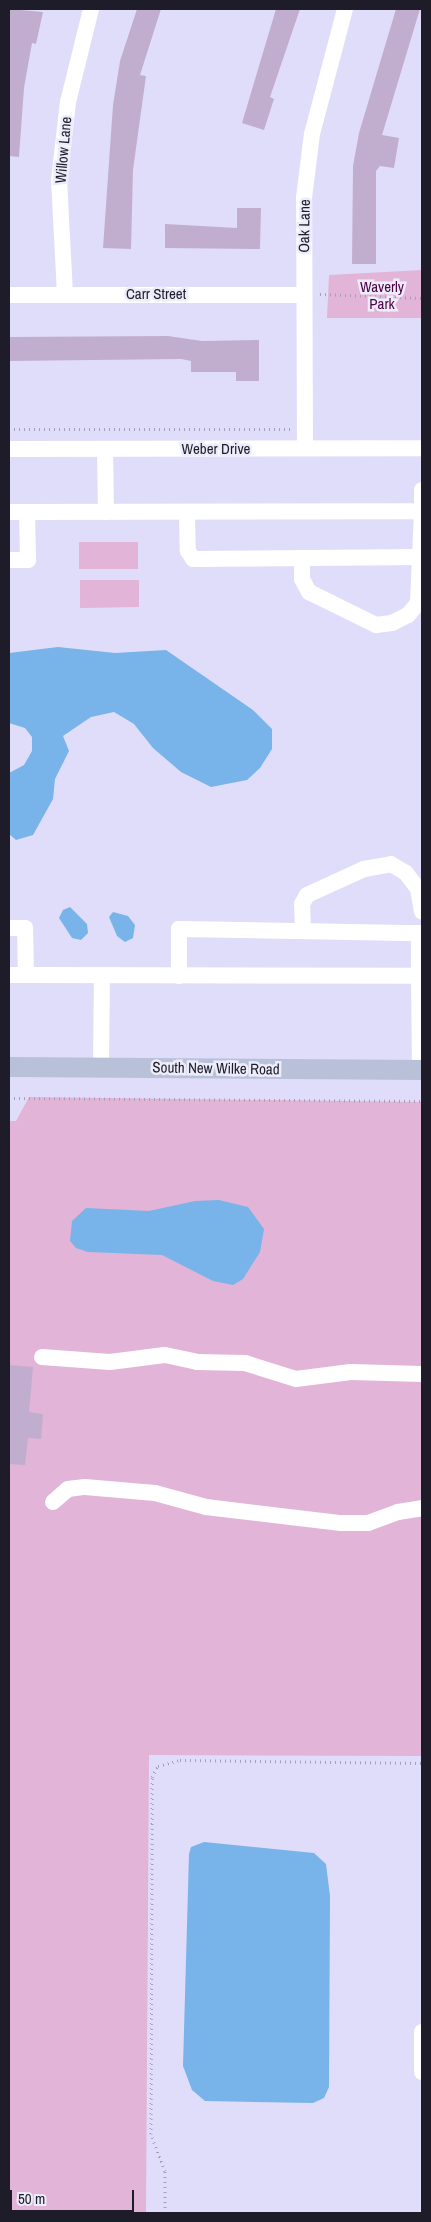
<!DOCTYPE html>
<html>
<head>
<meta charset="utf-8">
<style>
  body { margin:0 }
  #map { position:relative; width:431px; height:2222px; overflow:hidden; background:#e0ddfa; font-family:"Archivo Narrow",sans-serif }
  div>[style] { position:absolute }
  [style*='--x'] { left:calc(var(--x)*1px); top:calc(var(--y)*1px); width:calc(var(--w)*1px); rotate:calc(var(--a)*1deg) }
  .green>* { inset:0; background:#e2b4d7 }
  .water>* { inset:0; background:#78b4ea }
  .building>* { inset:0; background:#c1aece }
  .path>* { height:3px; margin-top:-1.5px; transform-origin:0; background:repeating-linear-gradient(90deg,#a3a1b9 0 1px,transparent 0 5px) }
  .minor>* { height:16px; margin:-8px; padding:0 8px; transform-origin:8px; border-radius:8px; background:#fff }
  .major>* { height:20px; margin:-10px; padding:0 10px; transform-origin:10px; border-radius:10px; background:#b9c1d9 }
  span { translate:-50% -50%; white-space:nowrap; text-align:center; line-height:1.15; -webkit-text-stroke:5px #edecfa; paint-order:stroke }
  .street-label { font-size:15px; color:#1e1c29 }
  .park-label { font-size:15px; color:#4e0045 }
  .frame { position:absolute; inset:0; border:10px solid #1e1c29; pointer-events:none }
  .scale { position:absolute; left:10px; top:2190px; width:124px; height:22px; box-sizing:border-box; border:2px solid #1e1c29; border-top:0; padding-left:6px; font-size:15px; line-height:18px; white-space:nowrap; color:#1e1c29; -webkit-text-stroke:4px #edecfa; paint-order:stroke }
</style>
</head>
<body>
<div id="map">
  <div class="green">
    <i style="clip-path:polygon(422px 270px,422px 318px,327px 318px,329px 275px)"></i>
    <i style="clip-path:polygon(79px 542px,138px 542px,138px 569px,79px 569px)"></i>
    <i style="clip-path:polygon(80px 580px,139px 580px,139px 607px,80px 608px)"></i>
    <i style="clip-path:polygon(29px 1097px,422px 1102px,422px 1756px,149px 1755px,146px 2213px,9px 2213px,9px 1121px,16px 1121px)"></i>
  </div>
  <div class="water">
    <i style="clip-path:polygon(58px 647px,115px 653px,166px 650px,253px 710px,272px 729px,272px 749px,260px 768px,247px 780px,211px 787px,181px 772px,153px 748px,134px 724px,114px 712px,91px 717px,63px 736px,69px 751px,55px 779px,53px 799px,33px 835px,16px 840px,9px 834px,9px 773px,24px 765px,32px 751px,32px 737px,25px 728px,9px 723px,9px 653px)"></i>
    <i style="clip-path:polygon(70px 907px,87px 924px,88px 933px,81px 940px,72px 938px,59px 918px,63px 910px)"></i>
    <i style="clip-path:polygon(113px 912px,128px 916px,135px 925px,133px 938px,125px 942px,117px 936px,109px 917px)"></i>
    <i style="clip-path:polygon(219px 1200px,248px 1207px,264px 1229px,260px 1252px,243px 1279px,233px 1285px,213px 1281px,162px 1255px,88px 1252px,76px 1248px,70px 1241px,72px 1221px,86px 1208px,149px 1211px,195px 1201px)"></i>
    <i style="clip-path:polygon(204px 1842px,314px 1853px,326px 1864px,330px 1896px,329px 2087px,324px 2098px,313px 2103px,205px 2101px,192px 2090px,183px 2066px,189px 1854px,191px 1847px)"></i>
  </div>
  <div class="building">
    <i style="clip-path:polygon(9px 9px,43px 12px,36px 44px,32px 43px,24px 88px,19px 157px,9px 156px)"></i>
    <i style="clip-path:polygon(137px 9px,161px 9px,140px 75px,146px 76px,133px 170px,131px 249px,103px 248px,113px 105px,120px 61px)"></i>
    <i style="clip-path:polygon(276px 9px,300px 9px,270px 97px,274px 99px,264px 130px,242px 123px)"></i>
    <i style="clip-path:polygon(396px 9px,420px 9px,382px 135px,399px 138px,394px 168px,380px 166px,376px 171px,376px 264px,352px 264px,353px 166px,359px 133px)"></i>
    <i style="clip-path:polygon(237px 208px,261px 208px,260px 249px,165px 248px,165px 224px,237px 228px)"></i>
    <i style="clip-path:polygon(168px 336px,202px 341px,259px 340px,259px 381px,236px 381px,236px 372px,191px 372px,191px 361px,181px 359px,9px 361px,9px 337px)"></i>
    <i style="clip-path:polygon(9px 1365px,33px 1367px,29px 1412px,43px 1414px,41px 1439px,28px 1438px,25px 1465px,9px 1464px)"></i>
  </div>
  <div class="path">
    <i style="--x:320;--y:294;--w:102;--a:2.2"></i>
    <i style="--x:9;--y:429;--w:282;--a:0"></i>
    <i style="--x:9;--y:1098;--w:413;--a:0.4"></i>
    <i style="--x:165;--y:2213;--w:42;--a:-90"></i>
    <i style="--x:165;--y:2171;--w:40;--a:-111"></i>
    <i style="--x:151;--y:2134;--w:357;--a:-89.8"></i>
    <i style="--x:152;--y:1777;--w:13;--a:-61"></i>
    <i style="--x:158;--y:1766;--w:23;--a:-15"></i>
    <i style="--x:180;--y:1760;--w:242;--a:0.7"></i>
  </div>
  <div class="minor">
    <i style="--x:65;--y:294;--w:114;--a:-93"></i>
    <i style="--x:59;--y:180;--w:79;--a:-83.4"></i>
    <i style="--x:68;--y:102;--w:96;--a:-76.1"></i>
    <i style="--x:9;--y:295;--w:294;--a:0"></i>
    <i style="--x:305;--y:448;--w:250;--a:-90.2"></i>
    <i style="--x:304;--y:198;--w:64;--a:-82.9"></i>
    <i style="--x:312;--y:134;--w:129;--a:-75.2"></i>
    <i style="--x:9;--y:449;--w:413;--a:-0.1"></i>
    <i style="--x:105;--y:449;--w:63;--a:89.1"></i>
    <i style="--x:9;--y:512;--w:18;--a:0"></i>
    <i style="--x:187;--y:512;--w:39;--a:89"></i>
    <i style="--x:188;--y:551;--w:9;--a:58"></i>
    <i style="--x:193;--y:559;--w:228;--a:-0.5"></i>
    <i style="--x:302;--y:558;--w:21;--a:90"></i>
    <i style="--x:302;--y:579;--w:15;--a:62"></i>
    <i style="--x:309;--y:592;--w:75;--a:26.2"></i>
    <i style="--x:376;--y:625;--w:16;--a:-7"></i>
    <i style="--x:392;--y:623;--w:18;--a:-27"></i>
    <i style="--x:408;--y:615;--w:16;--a:-50"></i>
    <i style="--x:418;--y:603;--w:92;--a:-87.5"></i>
    <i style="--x:9;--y:560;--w:19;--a:0"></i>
    <i style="--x:28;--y:560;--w:48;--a:-91.2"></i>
    <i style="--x:27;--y:512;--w:395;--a:-0.1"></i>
    <i style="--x:422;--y:511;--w:21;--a:-90"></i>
    <i style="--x:9;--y:928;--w:16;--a:0"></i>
    <i style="--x:25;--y:928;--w:47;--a:88.8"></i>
    <i style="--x:26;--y:975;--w:17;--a:180"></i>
    <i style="--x:303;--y:931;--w:27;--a:-92"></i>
    <i style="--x:302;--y:904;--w:10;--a:-61"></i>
    <i style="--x:307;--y:895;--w:63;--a:-24.5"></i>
    <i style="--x:364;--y:869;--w:27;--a:-10"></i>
    <i style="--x:391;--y:864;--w:17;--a:31"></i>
    <i style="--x:406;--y:873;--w:20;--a:53"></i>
    <i style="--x:418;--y:889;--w:23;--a:80"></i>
    <i style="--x:26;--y:975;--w:393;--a:0.1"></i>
    <i style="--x:419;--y:976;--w:94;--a:89.4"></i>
    <i style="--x:179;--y:976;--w:47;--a:-90"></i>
    <i style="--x:179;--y:929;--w:240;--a:1"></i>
    <i style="--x:419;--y:933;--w:43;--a:90"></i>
    <i style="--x:101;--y:1067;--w:91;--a:-89.4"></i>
    <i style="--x:42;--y:1357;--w:68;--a:4.2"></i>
    <i style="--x:110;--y:1362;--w:55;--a:-7.3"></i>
    <i style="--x:165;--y:1355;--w:33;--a:12"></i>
    <i style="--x:197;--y:1362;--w:48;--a:1.2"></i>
    <i style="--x:245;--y:1363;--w:53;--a:17.4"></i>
    <i style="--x:296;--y:1379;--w:55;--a:-7.3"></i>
    <i style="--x:351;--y:1372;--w:71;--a:1.6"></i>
    <i style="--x:53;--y:1502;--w:20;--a:-41"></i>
    <i style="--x:68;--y:1489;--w:17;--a:-7"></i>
    <i style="--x:85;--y:1487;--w:70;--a:4.9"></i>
    <i style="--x:155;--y:1493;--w:53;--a:15.4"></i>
    <i style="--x:206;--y:1507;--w:136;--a:6.8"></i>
    <i style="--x:341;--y:1523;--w:27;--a:0"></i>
    <i style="--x:368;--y:1523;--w:32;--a:-20"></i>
    <i style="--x:398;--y:1512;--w:24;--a:-9"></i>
    <i style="--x:422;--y:2032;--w:40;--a:90"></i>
  </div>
  <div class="major">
    <i style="--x:9;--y:1067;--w:413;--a:0.4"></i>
  </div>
  <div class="street-label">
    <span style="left:63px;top:150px;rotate:-85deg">Willow Lane</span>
    <span style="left:304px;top:226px;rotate:-89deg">Oak Lane</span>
    <span style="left:156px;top:294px">Carr Street</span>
    <span style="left:216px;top:449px">Weber Drive</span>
    <span style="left:216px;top:1068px;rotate:1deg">South New Wilke Road</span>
  </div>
  <div class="park-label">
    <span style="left:382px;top:295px">Waverly<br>Park</span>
  </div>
  <div class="frame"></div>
  <div class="scale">50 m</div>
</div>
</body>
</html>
